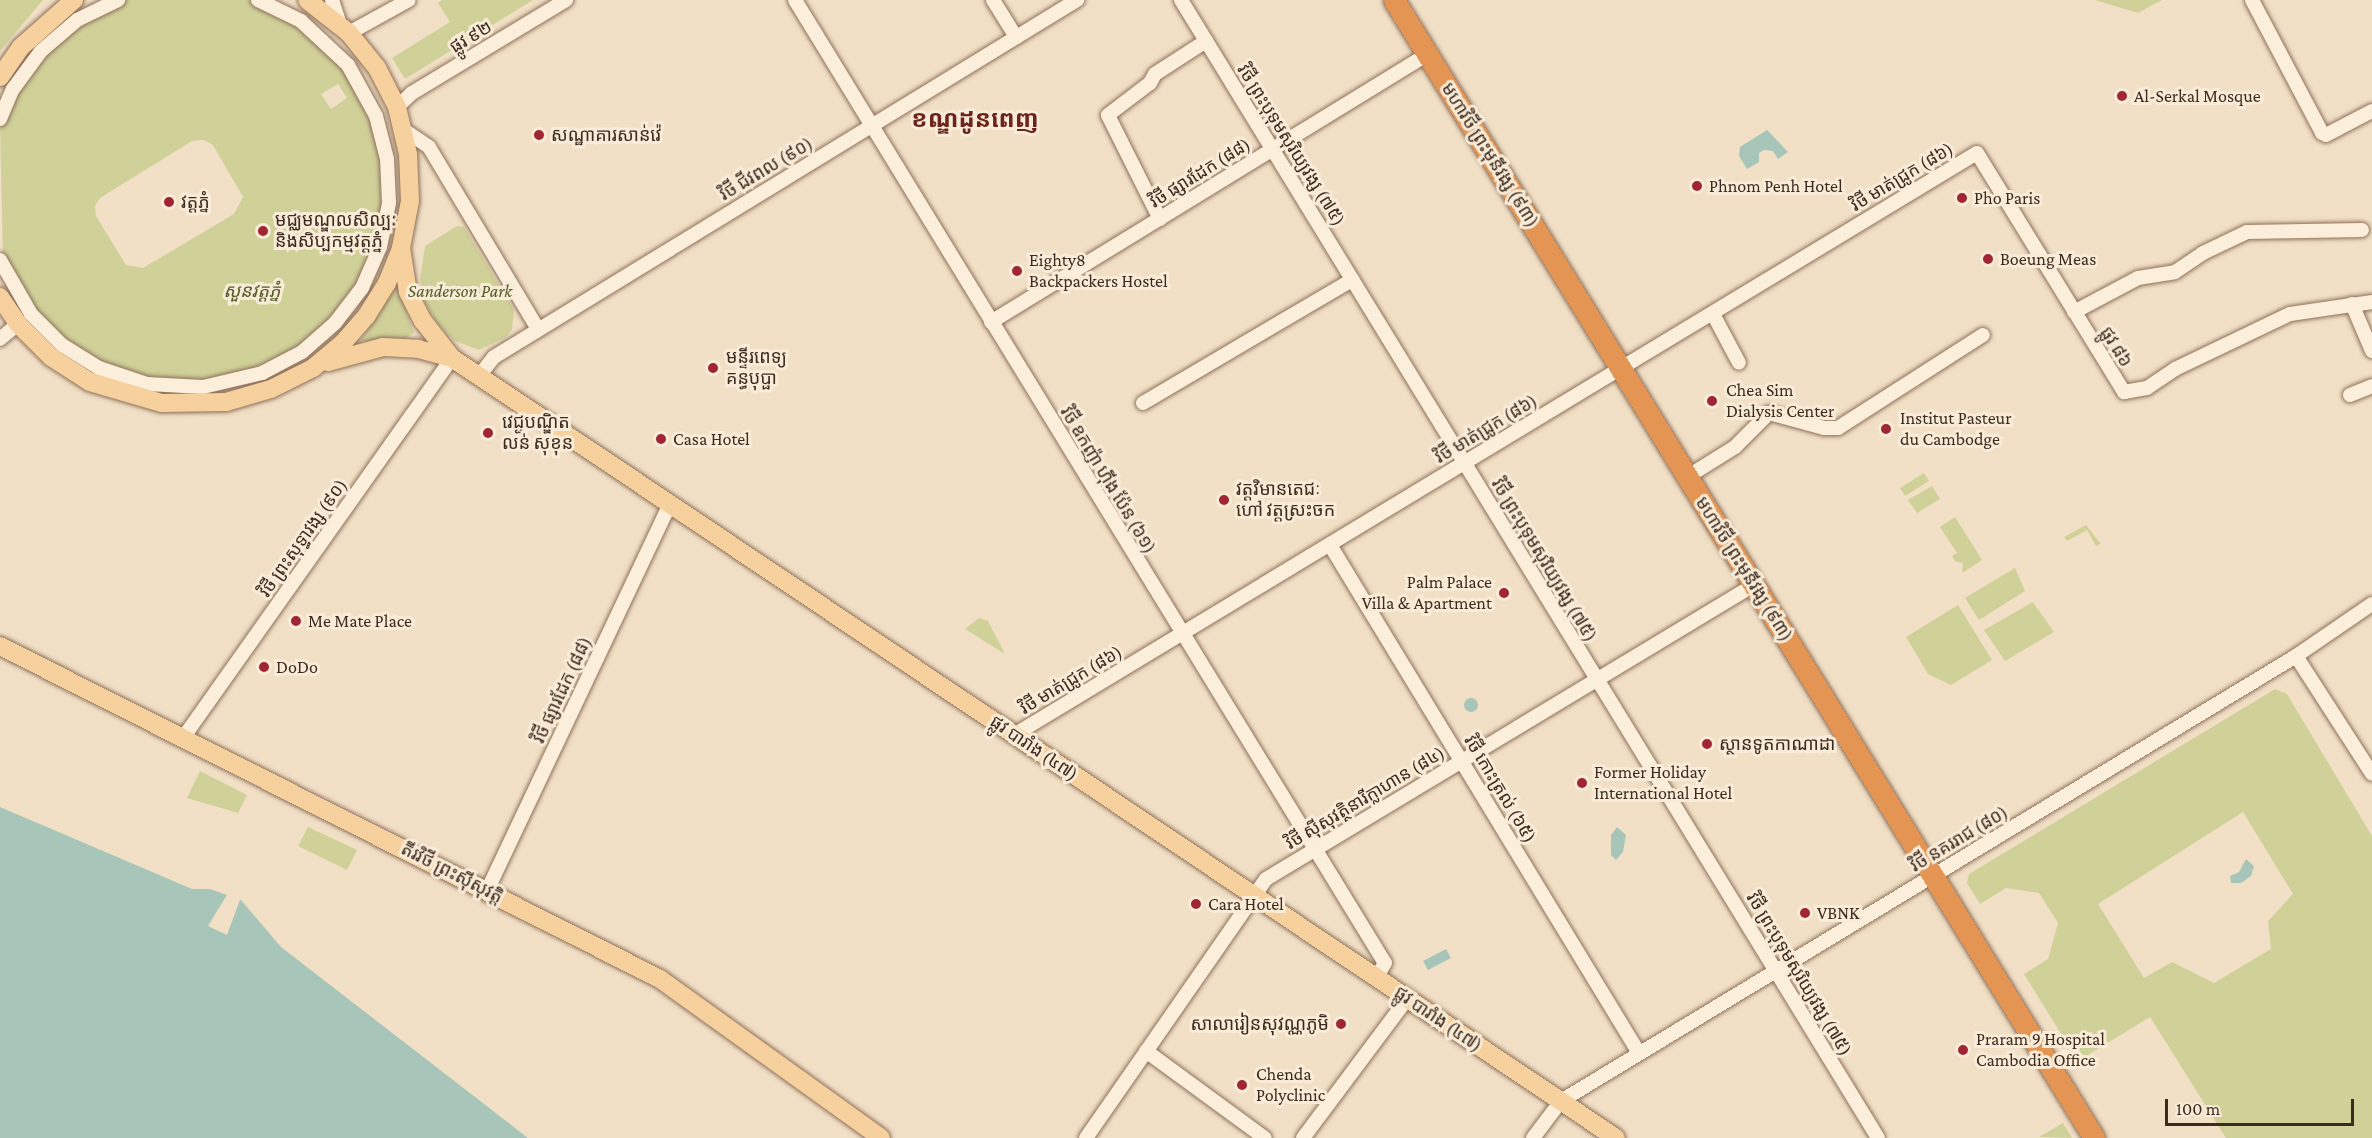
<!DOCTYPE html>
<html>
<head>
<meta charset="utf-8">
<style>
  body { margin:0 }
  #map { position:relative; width:2372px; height:1138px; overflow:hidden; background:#f1e0c6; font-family:"Crimson Pro","Noto Sans Khmer",serif }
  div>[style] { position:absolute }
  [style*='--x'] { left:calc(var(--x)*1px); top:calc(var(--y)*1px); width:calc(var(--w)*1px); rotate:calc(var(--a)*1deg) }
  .green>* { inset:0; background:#d0d199 }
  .water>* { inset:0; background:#a8c5b9 }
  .round { border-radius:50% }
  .pier>* { inset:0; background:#f1e0c6 }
  .roads { filter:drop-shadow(0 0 2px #8e705a) drop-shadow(0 0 2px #8e705a) }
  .minor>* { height:14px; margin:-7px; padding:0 7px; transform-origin:7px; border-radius:7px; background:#fbeedb }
  .major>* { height:18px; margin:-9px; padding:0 9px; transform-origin:9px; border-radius:9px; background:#f6d09d }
  .highway>* { height:21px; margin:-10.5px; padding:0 10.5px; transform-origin:10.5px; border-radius:10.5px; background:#e49553 }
  .dots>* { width:16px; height:16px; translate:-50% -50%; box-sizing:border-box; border:3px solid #f8ebd7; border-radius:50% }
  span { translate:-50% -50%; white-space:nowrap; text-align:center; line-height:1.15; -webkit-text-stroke:6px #f8ebd7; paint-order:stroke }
  .street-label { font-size:18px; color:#3e2b1f }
  .poi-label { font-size:18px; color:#3e2b1f }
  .left { translate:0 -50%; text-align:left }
  .right { translate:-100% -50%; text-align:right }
  .park-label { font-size:18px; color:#545b24; font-style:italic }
  .district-label { font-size:24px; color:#6d241b; font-weight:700 }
  .scale { position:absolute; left:2165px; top:1099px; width:189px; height:27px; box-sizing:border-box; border:3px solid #3e2b1f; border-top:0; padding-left:8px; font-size:18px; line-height:21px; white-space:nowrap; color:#3e2b1f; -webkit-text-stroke:4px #f8ebd7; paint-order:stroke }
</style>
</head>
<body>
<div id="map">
  <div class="green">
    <i style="clip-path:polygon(0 0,43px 0,0 51px)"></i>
    <i style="clip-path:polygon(evenodd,127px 0,251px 0,270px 7px,327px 45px,374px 117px,386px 203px,378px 246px,360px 286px,300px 351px,261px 371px,203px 385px,123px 375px,64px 343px,33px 313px,3px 262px,0 125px,15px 90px,43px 53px,79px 22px,127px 0,338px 84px,347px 98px,331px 109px,321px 94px,338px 84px,127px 0,204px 140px,213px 145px,243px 197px,234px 214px,143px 268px,126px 265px,96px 216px,95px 206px,100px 198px,192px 141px,204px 140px)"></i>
    <i style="clip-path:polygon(442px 0,533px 0,405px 79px,392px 58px,450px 22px,438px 3px)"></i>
    <i style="clip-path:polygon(2095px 0,2162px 0,2138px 13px)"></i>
    <i style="clip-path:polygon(457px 226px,464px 227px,514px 310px,512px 330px,506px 337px,479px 350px,455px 341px,438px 324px,424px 301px,420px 279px,425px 246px)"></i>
    <i style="clip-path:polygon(396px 283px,414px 333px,405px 339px,361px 341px)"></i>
    <i style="clip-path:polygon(1924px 473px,1929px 481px,1905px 496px,1900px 488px)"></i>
    <i style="clip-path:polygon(1932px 486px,1940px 499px,1917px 513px,1908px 500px)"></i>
    <i style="clip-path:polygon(1955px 517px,1982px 560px,1962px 573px,1963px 563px,1955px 561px,1952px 556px,1957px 553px,1940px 527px)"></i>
    <i style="clip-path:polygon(2086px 525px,2101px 544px,2096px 546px,2087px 530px,2067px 541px,2064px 537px)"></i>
    <i style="clip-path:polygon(2015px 568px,2025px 591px,1979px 620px,1965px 598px)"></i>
    <i style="clip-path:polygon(2033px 602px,2054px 632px,2005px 661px,1984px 630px)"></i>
    <i style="clip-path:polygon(1958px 605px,1992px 660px,1951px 685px,1928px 674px,1906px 637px)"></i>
    <i style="clip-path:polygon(979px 618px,988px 621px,1005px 654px,965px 629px)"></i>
    <i style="clip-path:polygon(evenodd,2275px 689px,2287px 694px,2372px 836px,2372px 1138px,2226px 1138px,2150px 1017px,2078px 1061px,2024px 974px,2048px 959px,2058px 923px,2039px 893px,2006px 888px,1980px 904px,1967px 883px,1969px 874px,2275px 689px,2243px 812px,2293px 894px,2268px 921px,2271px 949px,2214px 983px,2172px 962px,2144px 978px,2098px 904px,2243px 812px)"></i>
    <i style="clip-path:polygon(200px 771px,247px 795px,238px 813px,187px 798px)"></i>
    <i style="clip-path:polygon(308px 827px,357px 850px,347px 870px,298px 846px)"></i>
    <i style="clip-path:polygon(2063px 1123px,2072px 1138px,2039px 1137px)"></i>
  </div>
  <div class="water">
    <i style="clip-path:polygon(1767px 130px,1788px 152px,1778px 159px,1773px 151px,1764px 150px,1759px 153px,1759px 162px,1747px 169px,1739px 156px,1740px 147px)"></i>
    <i class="round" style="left:1464px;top:698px;width:14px;height:14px"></i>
    <i style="clip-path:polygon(0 807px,192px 889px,210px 889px,241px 900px,281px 947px,528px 1138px,0 1138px)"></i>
    <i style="clip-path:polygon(1617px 827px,1626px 835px,1623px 852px,1616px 860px,1611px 855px,1611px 835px)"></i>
    <i style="clip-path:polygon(2246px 859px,2254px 866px,2251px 876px,2241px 883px,2231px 883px,2230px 876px,2239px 872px)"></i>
    <i style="clip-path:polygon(1446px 949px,1451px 958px,1428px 970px,1423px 961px)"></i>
  </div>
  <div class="pier">
    <i style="clip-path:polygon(228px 893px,241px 897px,227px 935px,208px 926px)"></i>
  </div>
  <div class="roads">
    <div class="minor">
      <i style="--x:332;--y:0;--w:25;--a:72"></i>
      <i style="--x:795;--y:0;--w:1129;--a:58.51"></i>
      <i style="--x:1385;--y:963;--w:17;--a:121"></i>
      <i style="--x:993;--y:0;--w:44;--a:58.1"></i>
      <i style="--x:1181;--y:0;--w:1334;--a:58.51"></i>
      <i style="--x:2252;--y:0;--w:150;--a:62.2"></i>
      <i style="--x:2322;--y:133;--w:4;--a:27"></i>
      <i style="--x:2326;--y:135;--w:52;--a:-27.6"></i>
      <i style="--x:349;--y:33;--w:68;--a:-28.8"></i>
      <i style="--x:397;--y:107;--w:21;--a:-43"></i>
      <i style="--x:412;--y:93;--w:180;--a:-31.1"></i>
      <i style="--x:0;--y:119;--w:33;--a:-67"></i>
      <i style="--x:13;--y:89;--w:47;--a:-53.6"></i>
      <i style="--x:41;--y:51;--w:48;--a:-40.7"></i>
      <i style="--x:77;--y:20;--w:46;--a:-26"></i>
      <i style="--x:404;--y:130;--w:30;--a:34"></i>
      <i style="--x:429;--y:147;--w:212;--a:59.1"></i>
      <i style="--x:1160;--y:219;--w:116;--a:-116.6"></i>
      <i style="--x:1108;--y:115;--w:53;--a:-37.3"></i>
      <i style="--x:1150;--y:83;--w:10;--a:-61"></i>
      <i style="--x:1155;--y:74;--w:61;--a:-32.9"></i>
      <i style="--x:0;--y:260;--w:62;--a:60.1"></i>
      <i style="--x:31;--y:314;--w:44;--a:45"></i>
      <i style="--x:62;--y:345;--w:44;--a:31.9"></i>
      <i style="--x:99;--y:368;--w:51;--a:18.4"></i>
      <i style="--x:147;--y:384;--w:56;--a:3.1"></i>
      <i style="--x:203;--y:387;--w:61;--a:-13.3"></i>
      <i style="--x:262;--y:373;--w:45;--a:-27.7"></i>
      <i style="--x:302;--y:352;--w:44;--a:-41.3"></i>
      <i style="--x:335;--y:323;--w:44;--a:-52.4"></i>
      <i style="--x:362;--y:288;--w:45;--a:-66.3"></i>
      <i style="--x:380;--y:247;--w:45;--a:-78.4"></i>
      <i style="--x:389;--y:203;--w:44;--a:-92.6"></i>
      <i style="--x:387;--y:159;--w:44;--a:-104.3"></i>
      <i style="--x:376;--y:116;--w:58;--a:-118.8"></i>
      <i style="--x:348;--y:65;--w:64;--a:-136.9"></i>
      <i style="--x:301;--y:21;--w:48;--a:-154"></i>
      <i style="--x:2352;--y:304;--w:51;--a:66.9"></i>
      <i style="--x:2074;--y:312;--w:72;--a:-28"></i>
      <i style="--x:2138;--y:278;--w:37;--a:-9"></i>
      <i style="--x:2175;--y:272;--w:34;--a:-34"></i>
      <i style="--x:2203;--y:253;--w:49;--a:-25.5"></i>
      <i style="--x:2247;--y:232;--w:115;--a:-1"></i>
      <i style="--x:1713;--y:314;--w:55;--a:62"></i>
      <i style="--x:991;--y:322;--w:513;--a:-31.52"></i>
      <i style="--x:0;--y:339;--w:23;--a:-40"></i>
      <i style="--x:479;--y:376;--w:24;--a:-52"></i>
      <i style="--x:494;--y:357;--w:684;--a:-31.48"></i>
      <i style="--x:2350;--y:395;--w:24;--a:-22"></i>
      <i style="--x:1143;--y:403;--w:243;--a:-30.5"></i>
      <i style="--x:1687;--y:477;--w:57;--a:-32"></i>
      <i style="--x:1735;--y:447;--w:48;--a:-45"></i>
      <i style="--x:1769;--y:413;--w:57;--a:15.3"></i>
      <i style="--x:1824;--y:428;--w:14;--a:0"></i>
      <i style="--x:1838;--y:428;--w:172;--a:-32.7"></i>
      <i style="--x:1330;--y:545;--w:595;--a:58.69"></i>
      <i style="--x:2296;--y:656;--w:140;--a:57.2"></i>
      <i style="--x:1014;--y:735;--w:1125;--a:-31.15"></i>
      <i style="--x:1977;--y:153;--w:281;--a:58.4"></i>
      <i style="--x:2124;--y:392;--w:23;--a:-10"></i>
      <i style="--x:2147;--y:388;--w:34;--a:-34"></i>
      <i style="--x:2175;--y:369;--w:127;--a:-25.6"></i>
      <i style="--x:2290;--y:314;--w:83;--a:-8.3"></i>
      <i style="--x:183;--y:738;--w:466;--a:-54.7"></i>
      <i style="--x:487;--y:891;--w:428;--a:-64.7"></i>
      <i style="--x:1146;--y:1051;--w:147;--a:36.2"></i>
      <i style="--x:1086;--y:1138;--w:315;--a:-55.2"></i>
      <i style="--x:1266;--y:879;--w:570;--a:-31.07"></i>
      <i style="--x:1303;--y:1138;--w:174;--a:-53.2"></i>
      <i style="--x:1533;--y:1138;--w:46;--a:-52.9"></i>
      <i style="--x:1561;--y:1101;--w:859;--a:-31.19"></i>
      <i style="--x:2296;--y:656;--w:92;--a:-34.4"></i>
    </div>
    <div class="major">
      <i style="--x:0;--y:77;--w:37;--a:-55"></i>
      <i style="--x:21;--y:47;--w:71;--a:-41.6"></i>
      <i style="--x:401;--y:248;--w:45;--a:81"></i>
      <i style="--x:408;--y:292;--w:33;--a:63"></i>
      <i style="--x:423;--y:321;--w:47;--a:51.9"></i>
      <i style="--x:452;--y:358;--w:1401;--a:33.83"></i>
      <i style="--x:0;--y:297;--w:32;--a:56"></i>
      <i style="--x:18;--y:324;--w:47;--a:45"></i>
      <i style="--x:51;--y:357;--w:46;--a:32.7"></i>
      <i style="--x:90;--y:382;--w:75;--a:16.3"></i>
      <i style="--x:162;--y:403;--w:64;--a:-0.9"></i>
      <i style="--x:226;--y:402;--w:47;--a:-16.1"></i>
      <i style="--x:271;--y:389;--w:47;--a:-26.6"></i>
      <i style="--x:313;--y:368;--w:38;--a:-40"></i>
      <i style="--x:342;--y:344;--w:38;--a:-49"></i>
      <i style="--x:367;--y:315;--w:38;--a:-58"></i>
      <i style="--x:387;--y:283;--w:38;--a:-68"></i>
      <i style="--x:401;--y:248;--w:48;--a:-79.2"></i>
      <i style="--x:410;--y:201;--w:47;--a:-92.4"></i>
      <i style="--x:408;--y:154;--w:48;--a:-103.2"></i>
      <i style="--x:397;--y:107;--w:44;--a:-117.1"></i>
      <i style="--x:377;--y:68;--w:45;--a:-128.7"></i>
      <i style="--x:349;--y:33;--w:53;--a:-141.8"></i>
      <i style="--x:328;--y:362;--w:57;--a:-15.3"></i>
      <i style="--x:383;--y:347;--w:35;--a:3"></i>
      <i style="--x:418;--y:349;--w:35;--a:15"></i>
      <i style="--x:0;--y:646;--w:739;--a:26.77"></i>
      <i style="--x:660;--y:979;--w:272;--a:35.7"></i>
    </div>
    <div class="highway">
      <i style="--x:1394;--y:0;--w:1336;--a:58.4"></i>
    </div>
  </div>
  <div class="dots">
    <i style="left:2122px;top:96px;background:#a12634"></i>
    <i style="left:539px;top:135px;background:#a12634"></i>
    <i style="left:1697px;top:186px;background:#a12634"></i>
    <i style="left:1962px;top:198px;background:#a12634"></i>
    <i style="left:169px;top:202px;background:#a12634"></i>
    <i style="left:263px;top:231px;background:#a12634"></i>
    <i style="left:1988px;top:259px;background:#a12634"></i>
    <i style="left:1017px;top:271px;background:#a12634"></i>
    <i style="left:713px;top:368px;background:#a12634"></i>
    <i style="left:1712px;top:401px;background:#a12634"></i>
    <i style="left:1886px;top:429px;background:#a12634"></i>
    <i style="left:488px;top:433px;background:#a12634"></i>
    <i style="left:661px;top:439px;background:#a12634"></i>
    <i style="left:1224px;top:500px;background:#a12634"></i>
    <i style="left:1504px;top:593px;background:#a12634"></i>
    <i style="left:296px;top:621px;background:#a12634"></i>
    <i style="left:264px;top:667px;background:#a12634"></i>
    <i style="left:1707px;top:744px;background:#a12634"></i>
    <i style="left:1582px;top:783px;background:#a12634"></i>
    <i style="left:1196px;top:904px;background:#a12634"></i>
    <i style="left:1805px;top:913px;background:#a12634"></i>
    <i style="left:1341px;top:1024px;background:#a12634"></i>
    <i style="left:1963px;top:1050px;background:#a12634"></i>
    <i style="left:1242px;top:1085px;background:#a12634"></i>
  </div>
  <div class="street-label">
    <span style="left:471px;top:37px;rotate:-31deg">ផ្លូវ ៩២</span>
    <span style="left:1291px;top:145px;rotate:58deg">វិថី ព្រះបុទុមសុរិយ្យវង្ស (៧៥)</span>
    <span style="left:1490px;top:155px;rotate:58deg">មហាវិថី ព្រះមុនីវង្ស (៩៣)</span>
    <span style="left:766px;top:169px;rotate:-31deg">វិថី ជីវពល (៩០)</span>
    <span style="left:1200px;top:173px;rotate:-32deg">វិថី ផ្សារដែក (៨៨)</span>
    <span style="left:1902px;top:177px;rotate:-31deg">វិថី មាត់ជ្រូក (៨៦)</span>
    <span style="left:2116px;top:347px;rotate:58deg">ផ្លូវ ៨៦</span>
    <span style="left:1486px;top:429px;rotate:-31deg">វិថី មាត់ជ្រូក (៨៦)</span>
    <span style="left:1108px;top:480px;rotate:59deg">វិថី ឧកញ៉ា ហ៊ីង ប៉ែន (៦១)</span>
    <span style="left:303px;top:538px;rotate:-55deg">វិថី ព្រះសុទ្ធាវង្ស (៩០)</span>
    <span style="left:1544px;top:560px;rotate:59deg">វិថី ព្រះបុទុមសុរិយ្យវង្ស (៧៥)</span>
    <span style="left:1744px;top:569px;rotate:58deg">មហាវិថី ព្រះមុនីវង្ស (៩៣)</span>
    <span style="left:1071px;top:680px;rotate:-31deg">វិថី មាត់ជ្រូក (៨៦)</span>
    <span style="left:562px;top:690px;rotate:-65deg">វិថី ផ្សារដែក (៨៨)</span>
    <span style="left:1034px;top:748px;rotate:34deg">ផ្លូវ បារាំង (៤៧)</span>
    <span style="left:1500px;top:789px;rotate:59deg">វិថី កោះត្រល់ (៦៥)</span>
    <span style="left:1365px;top:798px;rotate:-31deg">វិថី ស៊ីសុវត្ថិនារីក្លាហាន (៨៤)</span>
    <span style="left:1959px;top:839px;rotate:-31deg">វិថី នគររាជ (៨០)</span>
    <span style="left:452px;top:873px;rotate:27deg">តីរវិថី ព្រះស៊ីសុវត្តិ</span>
    <span style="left:1799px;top:974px;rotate:59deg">វិថី ព្រះបុទុមសុរិយ្យវង្ស (៧៥)</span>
    <span style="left:1438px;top:1019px;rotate:34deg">ផ្លូវ បារាំង (៤៧)</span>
  </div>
  <div class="poi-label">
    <span class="left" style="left:2134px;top:96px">Al-Serkal Mosque</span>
    <span class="left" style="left:551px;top:135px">សណ្ឋាគារសាន់វ៉េ</span>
    <span class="left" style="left:1709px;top:186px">Phnom Penh Hotel</span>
    <span class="left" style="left:1974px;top:198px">Pho Paris</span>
    <span class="left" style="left:181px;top:202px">វត្ដភ្នំ</span>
    <span class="left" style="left:275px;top:231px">មជ្ឈមណ្ឌលសិល្បៈ<br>និងសិប្បកម្មវត្តភ្នំ</span>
    <span class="left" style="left:2000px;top:259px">Boeung Meas</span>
    <span class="left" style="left:1029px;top:271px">Eighty8<br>Backpackers Hostel</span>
    <span class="left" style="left:726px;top:368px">មន្ទីរពេទ្យ<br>គន្ធបុប្ផា</span>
    <span class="left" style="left:1726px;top:401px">Chea Sim<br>Dialysis Center</span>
    <span class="left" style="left:1900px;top:429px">Institut Pasteur<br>du Cambodge</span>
    <span class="left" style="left:502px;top:433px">វេជ្ជបណ្ឌិត<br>លន់ សុខុន</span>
    <span class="left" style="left:673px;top:439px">Casa Hotel</span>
    <span class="left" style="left:1236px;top:500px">វត្តវិមានតេជៈ<br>ហៅ វត្តស្រះចក</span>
    <span class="right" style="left:1492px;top:593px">Palm Palace<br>Villa &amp; Apartment</span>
    <span class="left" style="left:308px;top:621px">Me Mate Place</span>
    <span class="left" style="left:276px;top:667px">DoDo</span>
    <span class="left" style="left:1719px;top:744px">ស្ថានទូតកាណាដា</span>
    <span class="left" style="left:1594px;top:783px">Former Holiday<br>International Hotel</span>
    <span class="left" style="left:1208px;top:904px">Cara Hotel</span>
    <span class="left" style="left:1817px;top:913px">VBNK</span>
    <span class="right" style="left:1329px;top:1024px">សាលារៀនសុវណ្ណភូមិ</span>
    <span class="left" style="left:1976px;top:1050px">Praram 9 Hospital<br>Cambodia Office</span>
    <span class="left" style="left:1256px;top:1085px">Chenda<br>Polyclinic</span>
  </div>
  <div class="park-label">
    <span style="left:252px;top:291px">សួនវត្ដភ្នំ</span>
    <span style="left:460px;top:291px">Sanderson Park</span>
  </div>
  <div class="district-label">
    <span style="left:975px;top:119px">ខណ្ឌដូនពេញ</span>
  </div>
  <div class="scale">100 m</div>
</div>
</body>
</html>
